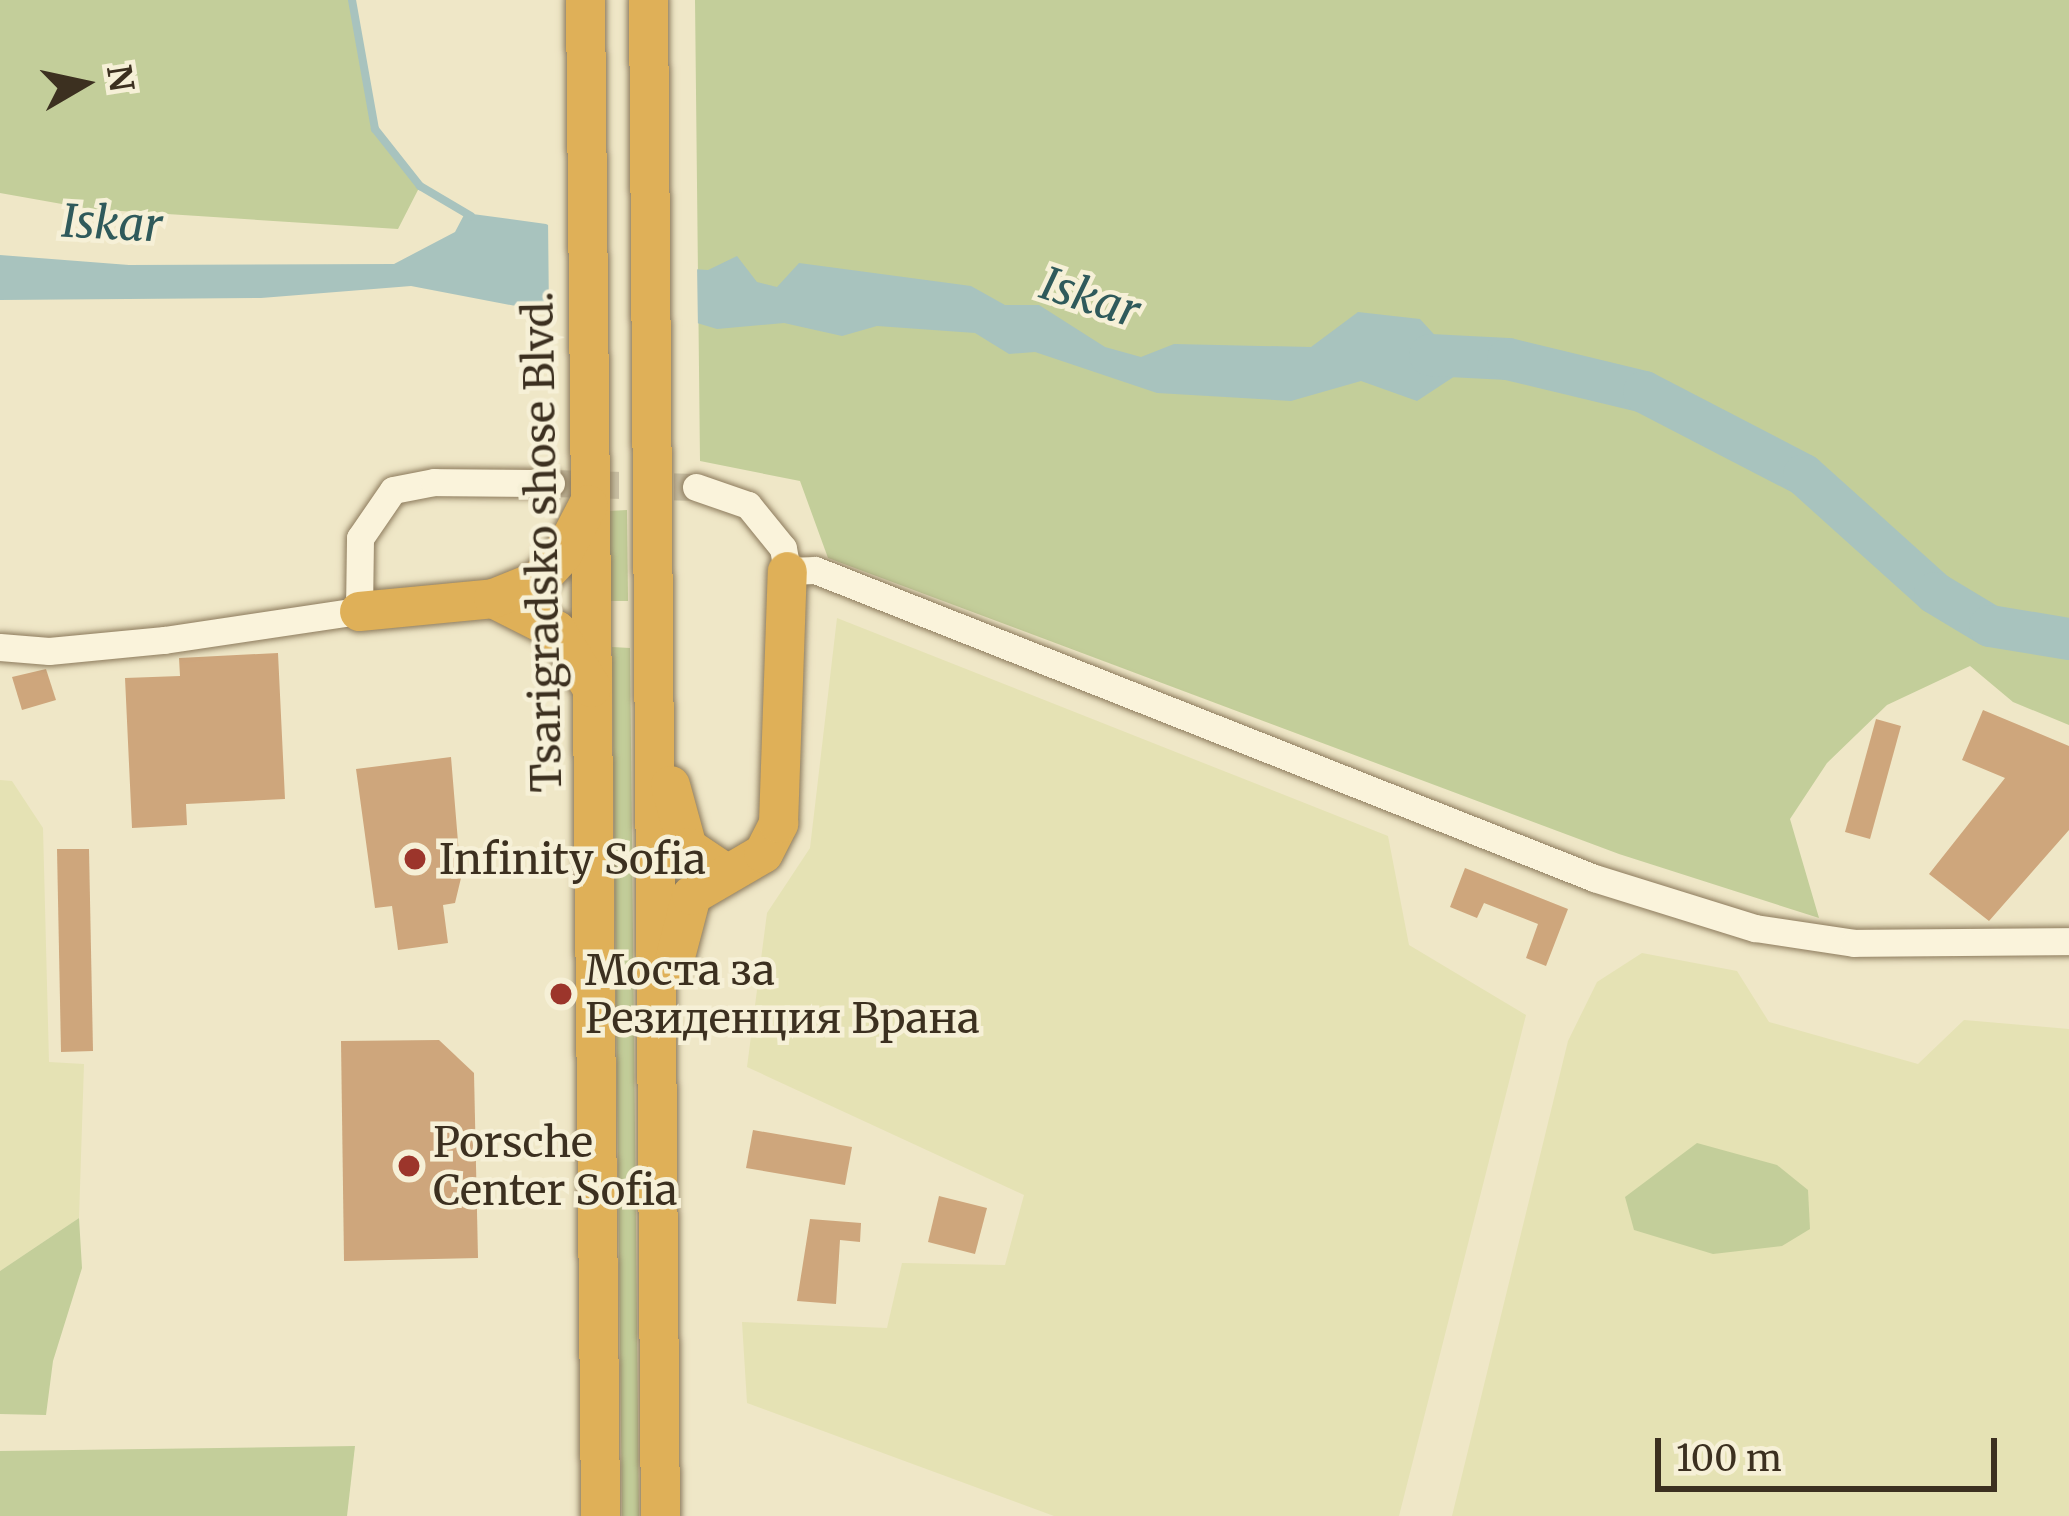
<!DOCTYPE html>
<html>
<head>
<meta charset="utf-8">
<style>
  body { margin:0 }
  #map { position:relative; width:2069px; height:1516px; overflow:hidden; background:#efe7c7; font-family:Merriweather,serif }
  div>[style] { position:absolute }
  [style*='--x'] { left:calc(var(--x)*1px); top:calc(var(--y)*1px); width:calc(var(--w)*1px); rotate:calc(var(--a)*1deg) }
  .farmland>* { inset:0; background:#e5e2b4 }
  .green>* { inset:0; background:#c3ce9a }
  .water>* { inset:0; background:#a8c3be }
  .pier>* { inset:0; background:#efe7c7 }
  .stream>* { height:8px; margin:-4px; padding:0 4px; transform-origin:4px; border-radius:4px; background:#a8c3be }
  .river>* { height:42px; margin:-21px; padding:0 21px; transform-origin:21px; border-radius:21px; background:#a8c3be }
  .building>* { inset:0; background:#cea67c }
  .minor-tunnel>* { height:27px; margin-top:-13.5px; transform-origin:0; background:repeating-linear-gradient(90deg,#cbc2a6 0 27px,transparent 0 41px) }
  .roads { filter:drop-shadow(0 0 3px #8c7a5c) drop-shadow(0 0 3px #8c7a5c) }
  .minor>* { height:27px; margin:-13.5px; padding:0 13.5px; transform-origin:13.5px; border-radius:13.5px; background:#faf3db }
  .highway>* { height:39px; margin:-19.5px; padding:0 19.5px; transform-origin:19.5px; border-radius:19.5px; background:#dfb058 }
  .dots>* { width:33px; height:33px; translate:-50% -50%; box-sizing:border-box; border:6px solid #f6f0d7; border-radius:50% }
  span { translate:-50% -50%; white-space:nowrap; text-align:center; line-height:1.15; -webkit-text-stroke:9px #f6f0d7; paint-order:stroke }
  .street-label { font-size:42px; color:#3c3020 }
  .poi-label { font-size:42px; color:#3c3020 }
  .left { translate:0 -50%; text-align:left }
  .water-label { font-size:45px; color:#2f5a5b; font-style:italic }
  .north { position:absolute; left:24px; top:24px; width:120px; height:120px; -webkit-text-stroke:9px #f6f0d7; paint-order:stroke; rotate:81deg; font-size:33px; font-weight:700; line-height:48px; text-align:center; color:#3c3020 }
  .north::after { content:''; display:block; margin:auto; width:42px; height:54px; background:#3c3020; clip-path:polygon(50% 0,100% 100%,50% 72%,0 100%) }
  .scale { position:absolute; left:1655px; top:1438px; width:342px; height:54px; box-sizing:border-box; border:6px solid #3c3020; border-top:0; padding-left:15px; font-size:36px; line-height:42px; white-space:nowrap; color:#3c3020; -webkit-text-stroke:9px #f6f0d7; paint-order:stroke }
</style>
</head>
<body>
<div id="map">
  <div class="farmland">
    <i style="clip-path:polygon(837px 618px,1388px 836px,1409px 945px,1526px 1015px,1399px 1516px,1054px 1516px,747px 1403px,742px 1322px,887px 1328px,902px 1263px,1005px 1265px,1024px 1195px,747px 1067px,767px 913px,810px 848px)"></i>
    <i style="clip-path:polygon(0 780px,12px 781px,43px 828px,49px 1062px,84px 1064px,79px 1218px,0 1271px)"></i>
    <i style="clip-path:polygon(1642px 953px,1737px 971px,1769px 1022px,1918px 1064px,1964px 1020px,2069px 1029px,2069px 1516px,1452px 1516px,1568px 1041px,1597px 982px)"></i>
  </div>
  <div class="green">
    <i style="clip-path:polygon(0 0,352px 0,375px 128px,420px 186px,398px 229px,90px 209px,0 193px)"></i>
    <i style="clip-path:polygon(695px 0,2069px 0,2069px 725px,2013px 702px,1970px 666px,1887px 705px,1827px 763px,1790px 819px,1819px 918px,1619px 854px,828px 558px,800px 481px,700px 461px)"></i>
    <i style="clip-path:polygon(627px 510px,628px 601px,610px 601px,609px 511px)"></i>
    <i style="clip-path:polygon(612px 647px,630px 648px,639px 1516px,622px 1516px)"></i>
    <i style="clip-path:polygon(1697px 1143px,1777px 1165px,1808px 1190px,1810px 1229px,1782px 1246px,1713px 1254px,1634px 1230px,1625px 1197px)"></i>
    <i style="clip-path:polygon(79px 1218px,82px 1268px,53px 1361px,46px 1415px,0 1414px,0 1271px)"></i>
    <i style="clip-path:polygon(355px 1446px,347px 1516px,0 1516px,0 1451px)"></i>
  </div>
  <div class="water">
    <i style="clip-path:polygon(465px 213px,546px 224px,630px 265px,708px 270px,737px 256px,757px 282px,777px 287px,799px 263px,971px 286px,1005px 305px,1039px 305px,1105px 347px,1141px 357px,1174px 344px,1311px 347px,1358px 312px,1420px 319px,1442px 343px,1484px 357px,1417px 401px,1361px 381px,1291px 401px,1157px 393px,1035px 352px,1009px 354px,975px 333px,877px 326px,842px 336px,784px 323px,717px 329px,667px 314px,526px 308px,411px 286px,261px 298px,0 300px,0 255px,129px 265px,394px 264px,455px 232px)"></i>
  </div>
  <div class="pier">
    <i style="clip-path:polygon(548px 219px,632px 260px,697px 263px,698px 330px,666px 320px,549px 315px)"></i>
  </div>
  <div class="stream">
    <i style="--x:352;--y:0;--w:131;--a:79.9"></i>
    <i style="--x:375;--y:129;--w:73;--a:51.7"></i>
    <i style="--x:420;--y:186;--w:59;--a:30.5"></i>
  </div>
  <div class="river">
    <i style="--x:1430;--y:355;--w:78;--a:2.9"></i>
    <i style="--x:1508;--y:359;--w:140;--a:13.6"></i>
    <i style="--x:1644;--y:392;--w:180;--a:27.4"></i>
    <i style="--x:1804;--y:475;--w:176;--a:42"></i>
    <i style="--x:1935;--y:593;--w:64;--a:31"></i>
    <i style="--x:1990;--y:626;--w:80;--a:9.3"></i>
  </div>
  <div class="building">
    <i style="clip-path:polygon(278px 653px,285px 799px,186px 804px,187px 825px,132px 828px,125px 678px,180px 676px,179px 658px)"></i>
    <i style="clip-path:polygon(46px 669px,56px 700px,22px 710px,12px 677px)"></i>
    <i style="clip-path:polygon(1983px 710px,2069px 746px,2069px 830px,1989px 921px,1929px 874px,2005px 778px,1962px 760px)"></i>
    <i style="clip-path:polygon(1876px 719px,1901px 726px,1870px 839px,1845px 832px)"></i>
    <i style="clip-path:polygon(451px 757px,461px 878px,455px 903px,443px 905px,448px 943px,398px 950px,392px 906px,375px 908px,356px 769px)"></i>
    <i style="clip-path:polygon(57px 849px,89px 849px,93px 1051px,61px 1052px)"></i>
    <i style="clip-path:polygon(1465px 868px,1568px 909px,1546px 966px,1526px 958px,1538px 924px,1484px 903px,1477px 918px,1450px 907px)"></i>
    <i style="clip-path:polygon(439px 1040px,474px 1073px,478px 1258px,344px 1261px,341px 1041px)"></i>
    <i style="clip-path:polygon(753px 1130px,852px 1147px,845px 1185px,746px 1168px)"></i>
    <i style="clip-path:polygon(939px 1196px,987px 1208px,975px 1254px,928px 1242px)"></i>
    <i style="clip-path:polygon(810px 1219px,861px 1223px,860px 1242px,840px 1240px,836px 1304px,797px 1301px)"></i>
  </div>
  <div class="minor-tunnel">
    <i style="--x:551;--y:483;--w:145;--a:1.6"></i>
  </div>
  <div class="roads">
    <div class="minor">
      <i style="--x:696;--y:487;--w:55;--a:19.1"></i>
      <i style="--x:748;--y:505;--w:55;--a:50.9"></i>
      <i style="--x:783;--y:548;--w:23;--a:80"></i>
      <i style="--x:787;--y:571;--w:28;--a:-2"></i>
      <i style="--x:815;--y:570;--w:838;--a:21.57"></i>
      <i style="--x:1594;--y:878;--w:169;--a:17.3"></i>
      <i style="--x:1755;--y:928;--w:100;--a:8.6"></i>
      <i style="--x:1854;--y:943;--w:215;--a:-0.5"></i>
      <i style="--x:0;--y:647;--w:49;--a:4.7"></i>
      <i style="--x:49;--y:651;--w:116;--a:-5.5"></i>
      <i style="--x:164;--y:640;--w:197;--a:-8.5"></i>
      <i style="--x:359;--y:611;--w:73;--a:-89.2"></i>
      <i style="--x:360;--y:538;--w:58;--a:-55.5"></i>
      <i style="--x:393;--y:490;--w:42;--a:-11"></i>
      <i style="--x:434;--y:482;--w:117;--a:0.5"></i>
    </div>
    <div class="highway">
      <i style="--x:585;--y:0;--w:1516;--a:89.43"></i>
      <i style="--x:648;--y:0;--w:1516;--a:89.55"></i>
      <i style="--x:493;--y:598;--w:71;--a:26.9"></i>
      <i style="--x:556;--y:630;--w:67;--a:58.4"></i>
      <i style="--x:359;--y:611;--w:135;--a:-5.5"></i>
      <i style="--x:493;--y:598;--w:48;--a:-21.8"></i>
      <i style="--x:538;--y:580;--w:35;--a:-47"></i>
      <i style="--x:562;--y:554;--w:56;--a:-62.5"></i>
      <i style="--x:670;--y:785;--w:64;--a:74.7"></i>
      <i style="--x:687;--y:847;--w:43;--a:33.7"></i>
      <i style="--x:674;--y:960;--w:67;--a:-75.3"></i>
      <i style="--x:691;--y:895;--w:83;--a:-30.3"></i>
      <i style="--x:763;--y:853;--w:34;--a:-63"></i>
      <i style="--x:778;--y:823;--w:252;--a:-88"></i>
    </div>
  </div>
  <div class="dots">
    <i style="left:415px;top:859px;background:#9c352b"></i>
    <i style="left:561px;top:994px;background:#9c352b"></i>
    <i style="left:409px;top:1166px;background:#9c352b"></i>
  </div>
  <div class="street-label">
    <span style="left:542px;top:542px;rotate:-91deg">Tsarigradsko shose Blvd.</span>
  </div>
  <div class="poi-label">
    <span class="left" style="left:439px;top:859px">Infinity Sofia</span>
    <span class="left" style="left:585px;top:994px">Моста за<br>Резиденция Врана</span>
    <span class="left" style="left:433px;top:1166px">Porsche<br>Center Sofia</span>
  </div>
  <div class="water-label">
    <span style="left:112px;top:224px;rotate:3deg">Iskar</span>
    <span style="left:1090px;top:298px;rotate:18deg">Iskar</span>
  </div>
  <div class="north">N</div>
  <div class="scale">100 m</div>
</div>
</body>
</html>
